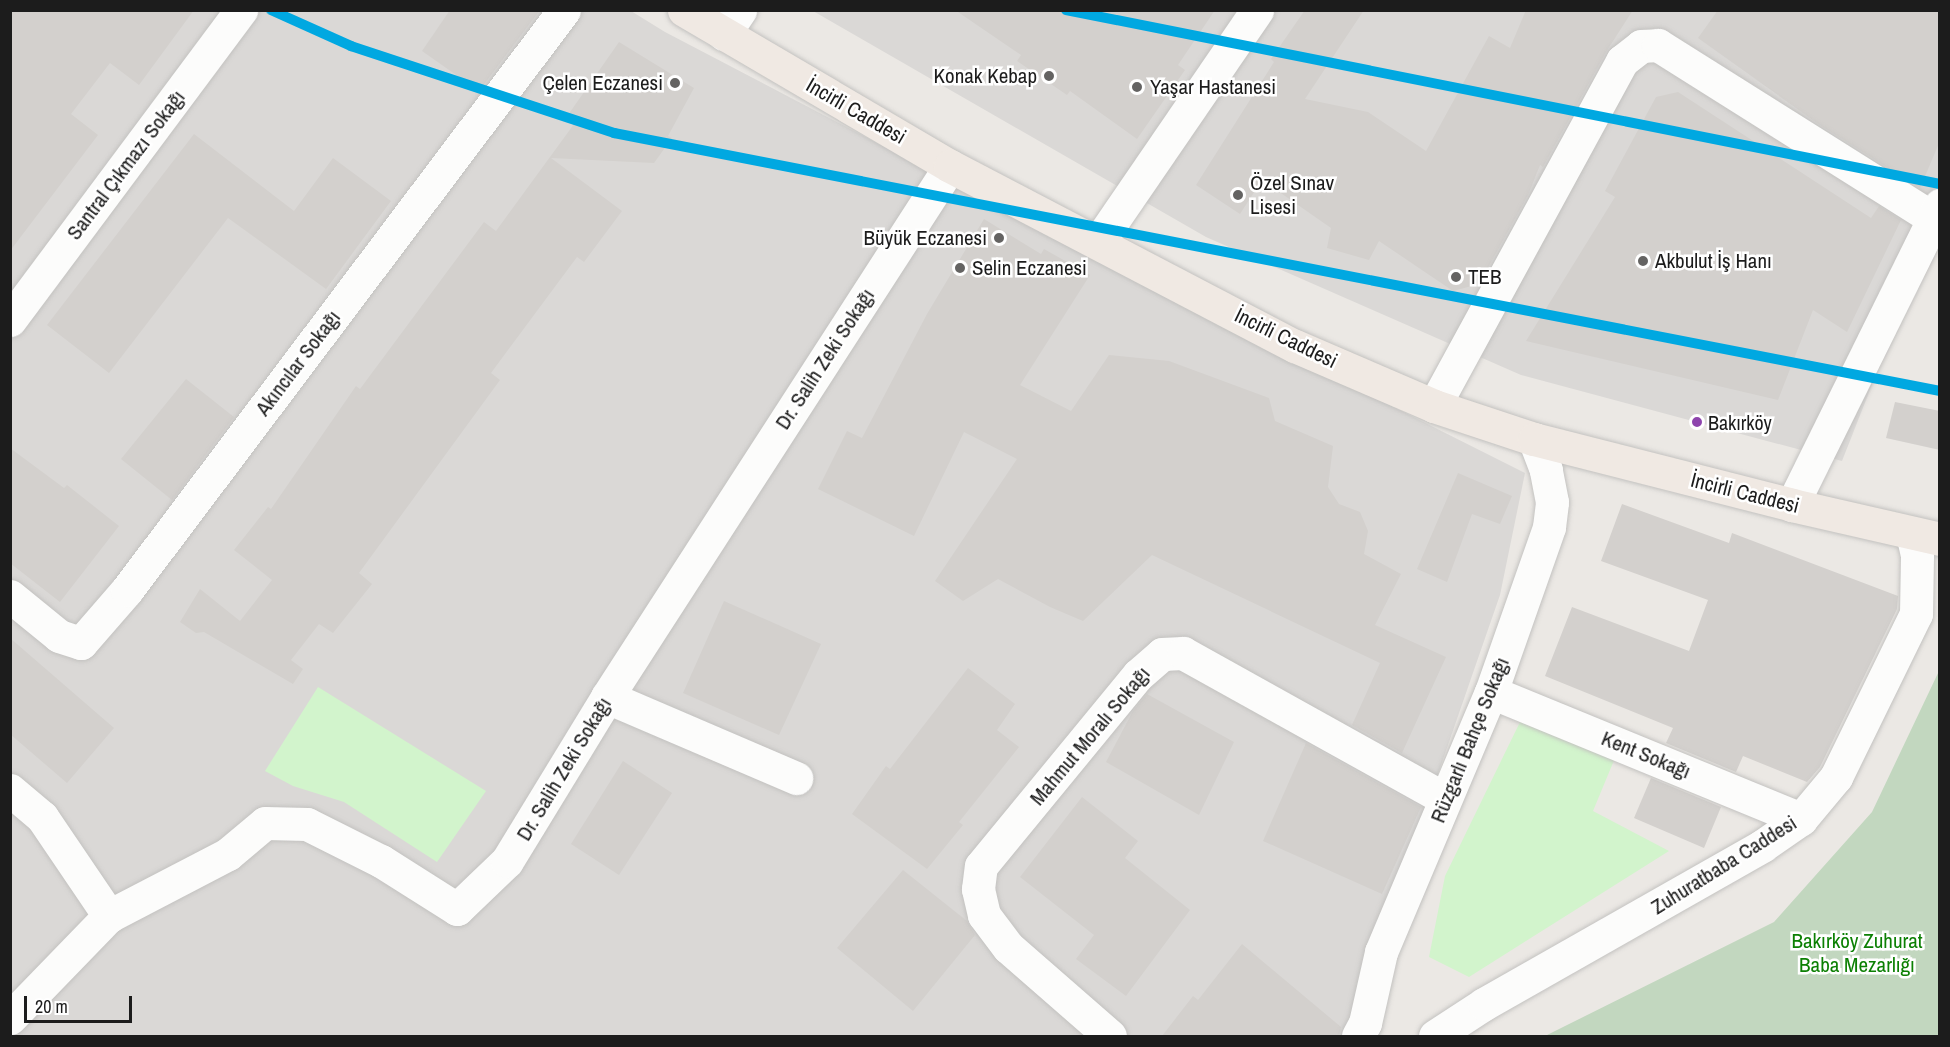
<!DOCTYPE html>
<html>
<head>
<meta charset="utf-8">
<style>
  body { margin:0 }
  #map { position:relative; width:1950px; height:1047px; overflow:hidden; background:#ebe8e4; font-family:"Archivo Narrow",sans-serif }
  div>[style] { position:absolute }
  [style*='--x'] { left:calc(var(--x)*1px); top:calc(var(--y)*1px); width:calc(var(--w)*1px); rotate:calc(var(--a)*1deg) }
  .residential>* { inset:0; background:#dad8d6 }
  .cemetery>* { inset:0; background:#c2d7bf }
  .park>* { inset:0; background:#d2f4cc }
  .building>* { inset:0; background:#d3d0cd }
  .roads { filter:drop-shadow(0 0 2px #c3c2c0) drop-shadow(0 0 2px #c3c2c0) }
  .minor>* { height:33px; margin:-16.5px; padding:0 16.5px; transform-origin:16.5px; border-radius:16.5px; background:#fcfcfb }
  .major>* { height:33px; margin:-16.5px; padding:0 16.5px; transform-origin:16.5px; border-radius:16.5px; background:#f0e9e3 }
  .metro-1>* { height:10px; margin:-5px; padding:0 5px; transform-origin:5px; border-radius:5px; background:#00a8e1 }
  .dots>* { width:16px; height:16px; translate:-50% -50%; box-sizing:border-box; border:3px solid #fff; border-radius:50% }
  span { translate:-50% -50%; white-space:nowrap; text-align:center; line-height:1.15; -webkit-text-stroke:5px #fff; paint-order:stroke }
  .bus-label { font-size:20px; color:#1c1c1c }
  .left { translate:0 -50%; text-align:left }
  .poi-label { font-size:21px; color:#1c1c1c }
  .right { translate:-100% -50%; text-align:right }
  .street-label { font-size:21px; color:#1c1c1c }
  .park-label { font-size:21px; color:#0c8004 }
  .frame { position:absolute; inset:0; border:12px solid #1c1c1c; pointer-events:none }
  .scale { position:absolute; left:24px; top:996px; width:108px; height:27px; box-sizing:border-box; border:3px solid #1c1c1c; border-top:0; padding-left:8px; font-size:18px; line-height:21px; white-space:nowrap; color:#1c1c1c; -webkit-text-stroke:4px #fff; paint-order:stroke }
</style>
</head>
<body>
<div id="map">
  <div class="residential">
    <i style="clip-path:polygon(10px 11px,631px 11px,665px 32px,1085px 252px,1525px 473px,1500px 595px,1347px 1036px,11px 1036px)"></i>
    <i style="clip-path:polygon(813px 11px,1939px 11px,1939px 231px,1914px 278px,1842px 461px,1521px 375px,1206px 237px)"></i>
  </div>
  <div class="cemetery">
    <i style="clip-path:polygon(1939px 671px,1939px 1036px,1545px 1036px,1774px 922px,1872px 812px)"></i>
  </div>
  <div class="park">
    <i style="clip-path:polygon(318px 687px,486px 791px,437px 862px,344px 802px,293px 786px,265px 771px)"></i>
    <i style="clip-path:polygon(1520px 722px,1615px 758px,1593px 811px,1669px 851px,1469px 977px,1429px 957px,1445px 876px)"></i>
  </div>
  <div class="building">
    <i style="clip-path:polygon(10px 10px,194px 10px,139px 85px,110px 63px,71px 114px,98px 135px,10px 251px)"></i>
    <i style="clip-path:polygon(450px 10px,540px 10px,479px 91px,422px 51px)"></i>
    <i style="clip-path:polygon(955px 10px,1215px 10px,1178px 65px,1185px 70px,1137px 139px,1070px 91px,1067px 95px,1017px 61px,1021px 55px)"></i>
    <i style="clip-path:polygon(1305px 10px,1364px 10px,1305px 99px,1368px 112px,1426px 151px,1489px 36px,1510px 48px,1526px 10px,1633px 10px,1606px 52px,1543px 167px,1540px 165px,1528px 195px,1479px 284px,1453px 291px,1379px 241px,1369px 260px,1327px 248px,1331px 228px,1262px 180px,1240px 214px,1196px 185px,1274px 62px,1271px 59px)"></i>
    <i style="clip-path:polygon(1718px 10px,1940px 10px,1940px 141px,1920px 188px,1817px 123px,1698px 38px)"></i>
    <i style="clip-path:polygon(619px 42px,694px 88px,668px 136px,672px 138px,654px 163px,551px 158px,622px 211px,584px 262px,577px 257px,491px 373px,500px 380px,359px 573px,372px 584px,333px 633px,319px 624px,291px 660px,303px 669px,293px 684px,204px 632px,196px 633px,180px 622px,200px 589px,240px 621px,272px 580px,234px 550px,268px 507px,271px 509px,356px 386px,360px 389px,484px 222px,496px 231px,577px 120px,568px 115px)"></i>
    <i style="clip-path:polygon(1678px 92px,1871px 218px,1879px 206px,1901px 220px,1847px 332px,1813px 310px,1778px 400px,1526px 341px,1615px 197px,1605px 191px,1656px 97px)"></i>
    <i style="clip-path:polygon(194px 134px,294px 211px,333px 158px,391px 201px,326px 289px,228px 218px,109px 373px,47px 325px)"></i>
    <i style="clip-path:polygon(984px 219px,1041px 254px,1044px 249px,1090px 275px,1020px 385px,1071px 411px,1109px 355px,1169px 361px,1269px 398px,1275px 421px,1333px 446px,1328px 487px,1339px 504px,1360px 512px,1368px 531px,1364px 554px,1401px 574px,1375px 625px,1446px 657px,1402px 753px,1352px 725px,1380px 663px,1152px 555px,1083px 621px,1050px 607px,998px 579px,963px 601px,935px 581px,1017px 459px,964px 432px,914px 536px,818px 489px,847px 431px,862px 438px,927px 314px)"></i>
    <i style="clip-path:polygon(186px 379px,234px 417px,172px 500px,121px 459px)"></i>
    <i style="clip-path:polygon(1895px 402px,1940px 411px,1940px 450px,1886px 438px)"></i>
    <i style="clip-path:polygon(10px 448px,64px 488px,67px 485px,119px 526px,60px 602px,10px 563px)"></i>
    <i style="clip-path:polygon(1458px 473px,1512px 496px,1500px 524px,1472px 514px,1447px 582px,1417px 569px)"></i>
    <i style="clip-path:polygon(1622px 504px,1729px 543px,1732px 533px,1898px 596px,1897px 609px,1820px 767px,1807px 782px,1743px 756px,1736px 772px,1666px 743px,1673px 728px,1545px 676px,1572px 607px,1689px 651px,1708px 600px,1601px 561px)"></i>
    <i style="clip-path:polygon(724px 601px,821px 644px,779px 735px,683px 693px)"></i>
    <i style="clip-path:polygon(10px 638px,114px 728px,67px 783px,10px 734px)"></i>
    <i style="clip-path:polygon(968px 668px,1015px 704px,997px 730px,1019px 747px,959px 822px,963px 825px,927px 869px,852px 814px,886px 766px,890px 769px)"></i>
    <i style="clip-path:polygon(1147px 694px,1234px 742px,1199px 815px,1106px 762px,1133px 711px)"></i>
    <i style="clip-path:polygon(1306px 743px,1421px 807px,1382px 894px,1263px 841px)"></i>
    <i style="clip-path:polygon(623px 761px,672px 793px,619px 875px,571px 844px)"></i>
    <i style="clip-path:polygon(1651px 778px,1721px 807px,1704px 848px,1634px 818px)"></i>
    <i style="clip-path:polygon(1082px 797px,1138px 841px,1125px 858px,1190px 910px,1126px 996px,1076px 959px,1094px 935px,1020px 877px)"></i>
    <i style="clip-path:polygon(903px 870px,967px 921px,975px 935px,913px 1011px,837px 948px)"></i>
    <i style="clip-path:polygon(1242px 944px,1341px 1027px,1339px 1036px,1162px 1036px,1193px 996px,1198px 1000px)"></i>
  </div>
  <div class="roads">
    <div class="minor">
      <i style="--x:724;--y:34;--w:29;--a:-56"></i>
      <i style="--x:1099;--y:241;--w:280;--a:-55.6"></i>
      <i style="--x:10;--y:320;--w:387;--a:-53.3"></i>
      <i style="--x:1434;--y:406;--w:393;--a:-61.4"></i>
      <i style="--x:1622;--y:61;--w:24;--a:-38"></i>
      <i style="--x:1641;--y:46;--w:17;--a:-3"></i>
      <i style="--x:1658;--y:45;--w:325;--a:32.2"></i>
      <i style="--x:1792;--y:505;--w:335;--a:-63.7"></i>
      <i style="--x:10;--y:596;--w:63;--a:39.2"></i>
      <i style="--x:59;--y:636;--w:23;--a:18"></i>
      <i style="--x:81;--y:643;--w:70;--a:-49"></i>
      <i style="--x:127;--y:590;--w:726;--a:-53"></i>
      <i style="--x:1491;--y:692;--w:335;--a:22.3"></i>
      <i style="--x:607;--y:697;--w:206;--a:23.2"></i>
      <i style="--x:10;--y:790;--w:42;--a:40.2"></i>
      <i style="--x:42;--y:817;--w:120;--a:55.9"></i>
      <i style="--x:10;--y:1018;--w:142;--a:-45.9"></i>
      <i style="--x:109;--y:916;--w:134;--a:-27.5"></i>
      <i style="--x:228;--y:854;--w:48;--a:-40"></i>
      <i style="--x:265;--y:823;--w:42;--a:1.4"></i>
      <i style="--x:307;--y:824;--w:83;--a:26.6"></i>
      <i style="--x:381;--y:861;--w:90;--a:32.3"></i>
      <i style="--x:457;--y:909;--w:69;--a:-43.8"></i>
      <i style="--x:507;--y:861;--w:192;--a:-58.6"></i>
      <i style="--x:607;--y:697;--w:632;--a:-57.14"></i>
      <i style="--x:1110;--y:1036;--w:135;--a:-138.9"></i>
      <i style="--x:1008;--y:947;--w:40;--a:-127"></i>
      <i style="--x:984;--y:915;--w:27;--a:-103"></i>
      <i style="--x:978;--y:889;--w:23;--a:-83"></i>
      <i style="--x:981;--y:866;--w:247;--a:-50.6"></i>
      <i style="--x:1138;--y:675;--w:32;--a:-41"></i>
      <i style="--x:1162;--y:654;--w:21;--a:-3"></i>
      <i style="--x:1183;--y:653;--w:299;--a:29.1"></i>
      <i style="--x:1358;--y:1036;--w:15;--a:-62"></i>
      <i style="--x:1365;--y:1023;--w:73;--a:-77.3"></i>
      <i style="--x:1381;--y:952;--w:282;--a:-67.1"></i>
      <i style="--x:1491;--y:692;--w:175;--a:-70.6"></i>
      <i style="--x:1549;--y:527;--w:25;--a:-83"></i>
      <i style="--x:1552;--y:502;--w:33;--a:-101"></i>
      <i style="--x:1546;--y:470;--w:33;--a:-111"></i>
      <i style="--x:1435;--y:1036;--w:59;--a:-33.1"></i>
      <i style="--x:1484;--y:1004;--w:320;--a:-29.6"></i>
      <i style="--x:1762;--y:846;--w:47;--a:-34.7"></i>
      <i style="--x:1801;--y:819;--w:55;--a:-50.2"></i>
      <i style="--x:1836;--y:777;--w:182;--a:-63.9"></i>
      <i style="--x:1916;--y:614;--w:59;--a:-89"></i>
      <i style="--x:1917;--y:555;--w:22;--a:-103"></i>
    </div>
    <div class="major">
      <i style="--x:684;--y:10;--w:308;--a:30.4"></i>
      <i style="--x:950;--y:166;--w:389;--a:27.6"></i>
      <i style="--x:1295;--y:346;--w:151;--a:23.3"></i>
      <i style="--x:1434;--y:406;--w:105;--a:18.3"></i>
      <i style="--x:1534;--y:439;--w:266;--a:14.3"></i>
      <i style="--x:1792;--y:505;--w:152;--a:12.9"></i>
    </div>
  </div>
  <div class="metro-1">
    <i style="--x:271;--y:10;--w:88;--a:24.2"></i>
    <i style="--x:351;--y:46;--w:277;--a:18.3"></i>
    <i style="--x:614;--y:133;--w:1351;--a:11.01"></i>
    <i style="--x:1066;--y:10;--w:891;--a:11.26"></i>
  </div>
  <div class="dots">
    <i style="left:1049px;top:76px;background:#646362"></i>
    <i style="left:675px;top:83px;background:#646362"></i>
    <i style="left:1137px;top:87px;background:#646362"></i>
    <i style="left:1238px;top:195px;background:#646362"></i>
    <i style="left:999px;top:238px;background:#646362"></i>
    <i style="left:1643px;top:261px;background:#646362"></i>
    <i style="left:960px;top:268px;background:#646362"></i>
    <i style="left:1456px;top:277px;background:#646362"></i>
    <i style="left:1697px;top:422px;background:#8e44ad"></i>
  </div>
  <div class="bus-label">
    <span class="left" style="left:1708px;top:422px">Bakırköy</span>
  </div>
  <div class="poi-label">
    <span class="right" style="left:1037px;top:76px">Konak Kebap</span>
    <span class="right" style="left:663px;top:83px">Çelen Eczanesi</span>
    <span class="left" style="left:1150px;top:87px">Yaşar Hastanesi</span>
    <span class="left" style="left:1250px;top:195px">Özel Sınav<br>Lisesi</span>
    <span class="right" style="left:987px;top:238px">Büyük Eczanesi</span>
    <span class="left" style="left:1655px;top:261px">Akbulut İş Hanı</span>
    <span class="left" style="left:972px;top:268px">Selin Eczanesi</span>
    <span class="left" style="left:1468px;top:277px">TEB</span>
  </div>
  <div class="street-label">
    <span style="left:856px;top:111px;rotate:30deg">İncirli Caddesi</span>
    <span style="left:126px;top:165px;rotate:-53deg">Santral Çıkmazı Sokağı</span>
    <span style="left:1286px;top:338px;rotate:26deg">İncirli Caddesi</span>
    <span style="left:825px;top:359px;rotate:-57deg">Dr. Salih Zeki Sokağı</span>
    <span style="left:298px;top:363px;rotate:-53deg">Akıncılar Sokağı</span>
    <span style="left:1745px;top:493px;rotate:14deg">İncirli Caddesi</span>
    <span style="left:1090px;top:736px;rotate:-50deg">Mahmut Moralı Sokağı</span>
    <span style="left:1470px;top:740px;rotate:-68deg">Rüzgarlı Bahçe Sokağı</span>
    <span style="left:1646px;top:755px;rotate:22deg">Kent Sokağı</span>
    <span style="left:564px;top:769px;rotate:-59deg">Dr. Salih Zeki Sokağı</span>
    <span style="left:1724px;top:865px;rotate:-32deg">Zuhuratbaba Caddesi</span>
  </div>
  <div class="park-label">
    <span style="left:1857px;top:953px">Bakırköy Zuhurat<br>Baba Mezarlığı</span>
  </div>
  <div class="frame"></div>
  <div class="scale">20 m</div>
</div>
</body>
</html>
